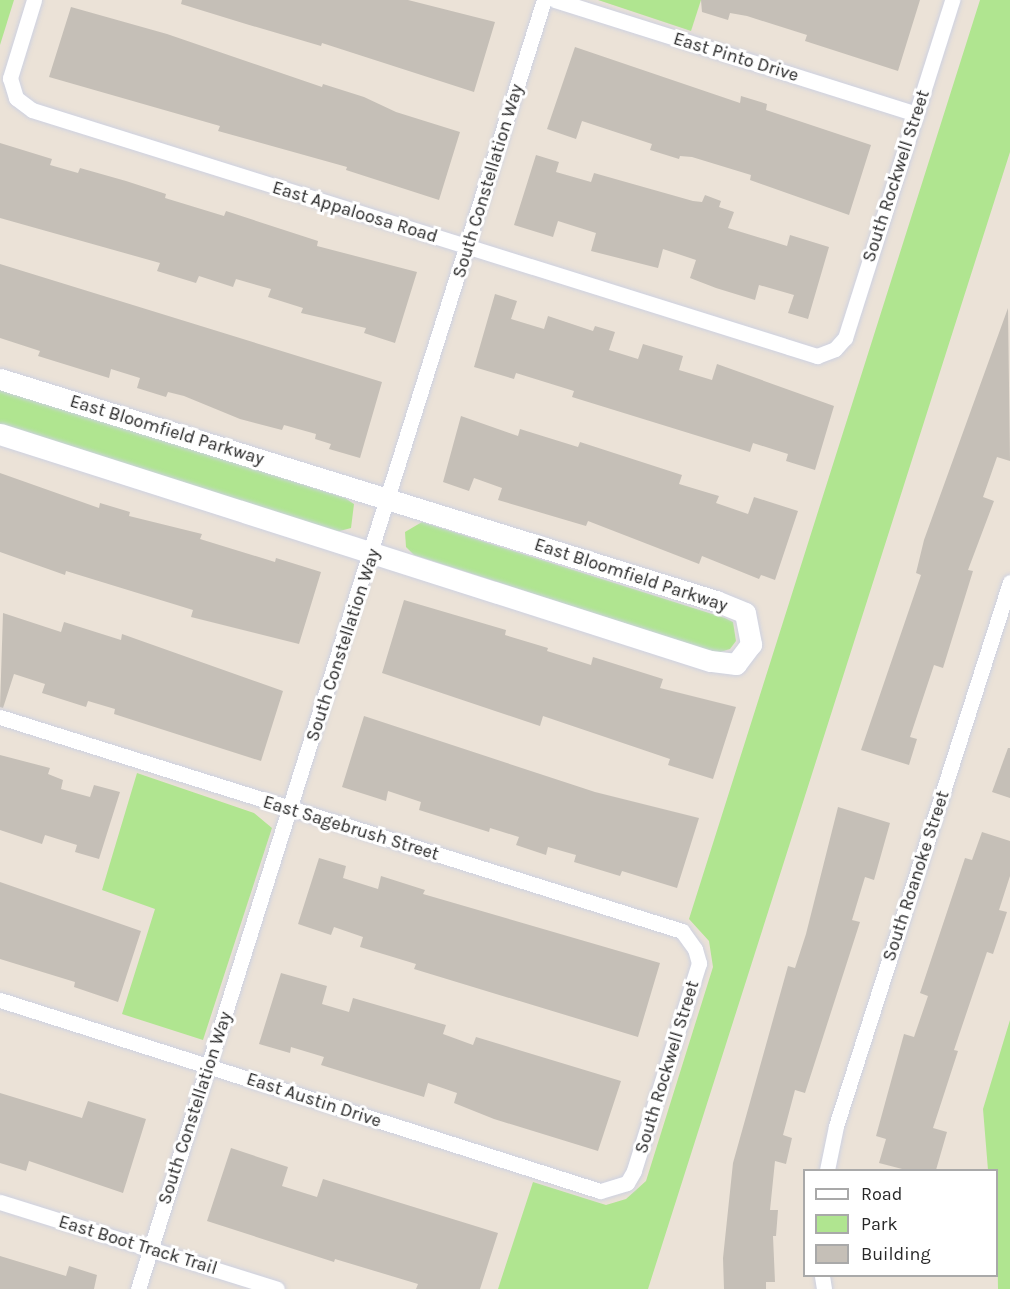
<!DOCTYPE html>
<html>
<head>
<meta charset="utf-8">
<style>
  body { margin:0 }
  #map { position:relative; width:1010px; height:1289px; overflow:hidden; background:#ebe2d7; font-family:Karla,sans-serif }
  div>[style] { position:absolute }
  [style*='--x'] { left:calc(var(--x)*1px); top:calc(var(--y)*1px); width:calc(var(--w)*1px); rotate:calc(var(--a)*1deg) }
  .green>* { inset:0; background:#b0e590 }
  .building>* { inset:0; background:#c5bfb7 }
  .roads { filter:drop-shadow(0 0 2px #cdd1e1) drop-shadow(0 0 2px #cdd1e1) }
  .street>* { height:15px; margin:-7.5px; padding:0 7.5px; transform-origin:7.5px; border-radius:7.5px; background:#fff }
  .secondary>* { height:21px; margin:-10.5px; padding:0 10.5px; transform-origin:10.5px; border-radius:10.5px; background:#fff }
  span { translate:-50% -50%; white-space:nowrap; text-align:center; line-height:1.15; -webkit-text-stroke:6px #fff; paint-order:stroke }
  .street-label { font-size:18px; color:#272727 }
  .legend { position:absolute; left:803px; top:1169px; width:195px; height:108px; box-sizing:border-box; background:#fff; border:2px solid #a9a9a9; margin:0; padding:8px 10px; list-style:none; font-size:18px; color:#272727 }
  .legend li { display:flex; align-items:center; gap:12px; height:30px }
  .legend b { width:30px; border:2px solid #a9a9a9 }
</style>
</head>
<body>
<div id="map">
  <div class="green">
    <i style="clip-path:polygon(0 0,14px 0,0 45px)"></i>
    <i style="clip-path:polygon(598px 0,701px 0,691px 31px)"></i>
    <i style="clip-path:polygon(980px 0,1010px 0,1010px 152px,648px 1289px,498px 1289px,533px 1182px,606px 1205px,626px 1199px,646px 1181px,713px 967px,709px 941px,689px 919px)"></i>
    <i style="clip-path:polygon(0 388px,345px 498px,354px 504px,351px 528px,336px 532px,0 425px)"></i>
    <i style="clip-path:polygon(422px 522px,725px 618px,733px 622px,736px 641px,730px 649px,717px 653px,414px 555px,406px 547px,405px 532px)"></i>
    <i style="clip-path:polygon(137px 773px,254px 813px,272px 828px,203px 1040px,122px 1014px,155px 909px,102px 890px)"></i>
    <i style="clip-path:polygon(1010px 1020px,1010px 1289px,998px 1289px,996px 1170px,988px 1170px,983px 1109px)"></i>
  </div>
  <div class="building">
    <i style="clip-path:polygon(182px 0,408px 0,495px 22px,474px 92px,322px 43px,321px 46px,246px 24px,181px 4px)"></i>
    <i style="clip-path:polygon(701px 0,920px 0,898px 71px,805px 41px,807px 35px,747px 16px,730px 13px,728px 20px,702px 12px)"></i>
    <i style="clip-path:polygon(71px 7px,167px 34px,322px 87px,323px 84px,364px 97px,396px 112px,460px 132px,439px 200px,346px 170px,347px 167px,218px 131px,220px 126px,49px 77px)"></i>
    <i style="clip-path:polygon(575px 47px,740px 103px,741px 96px,767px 104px,766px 110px,871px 145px,849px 215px,750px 180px,751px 175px,692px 157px,680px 156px,679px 159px,650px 150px,652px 144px,582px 121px,576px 139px,547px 129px)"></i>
    <i style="clip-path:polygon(0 143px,52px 159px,50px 165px,78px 173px,80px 168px,126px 181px,166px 194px,165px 198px,224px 216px,226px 211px,318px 241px,317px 246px,417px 272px,395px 343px,364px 333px,366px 328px,301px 313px,303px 308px,268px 297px,271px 289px,236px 279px,233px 287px,199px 276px,196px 283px,157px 271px,160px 263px,0 218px)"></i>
    <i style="clip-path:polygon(536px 155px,559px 162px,556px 172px,591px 182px,594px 173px,693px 201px,702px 202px,705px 195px,721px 201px,719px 207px,734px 212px,728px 228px,787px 246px,790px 235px,829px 247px,808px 319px,788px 313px,794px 295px,759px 285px,755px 300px,716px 288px,690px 278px,696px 260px,663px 249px,658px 268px,591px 251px,596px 233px,558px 221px,553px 237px,514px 225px)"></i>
    <i style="clip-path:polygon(0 264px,382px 382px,360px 458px,329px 449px,331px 444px,315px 439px,316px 434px,284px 425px,282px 430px,240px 419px,184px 396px,168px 392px,166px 397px,137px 388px,140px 378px,111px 369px,109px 378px,38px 356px,40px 351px,0 338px)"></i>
    <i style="clip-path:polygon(495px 294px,517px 301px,511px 319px,544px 329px,548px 316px,593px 331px,595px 326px,615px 332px,609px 350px,638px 359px,643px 344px,683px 356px,679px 370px,712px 380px,717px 364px,834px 406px,815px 470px,786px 461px,788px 454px,753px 443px,750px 452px,572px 397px,574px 391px,516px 373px,514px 379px,474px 367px)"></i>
    <i style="clip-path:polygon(1008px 308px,1010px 461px,997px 457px,983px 497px,994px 501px,968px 570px,973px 571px,943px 668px,934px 665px,910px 737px,917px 739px,909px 765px,861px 750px,921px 575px,916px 573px,924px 540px)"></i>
    <i style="clip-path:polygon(461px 416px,518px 436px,520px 429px,578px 447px,580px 442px,682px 475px,679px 484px,719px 496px,716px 503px,748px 514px,754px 497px,798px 511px,775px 580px,761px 575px,759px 579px,702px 556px,699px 564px,588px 521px,586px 526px,498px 500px,502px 488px,474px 478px,469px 491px,443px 482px)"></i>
    <i style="clip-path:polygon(0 473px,99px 508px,100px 503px,130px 512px,129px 516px,202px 534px,200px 539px,275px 562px,276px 558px,321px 572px,299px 644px,191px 617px,193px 610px,66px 571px,65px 575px,0 552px)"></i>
    <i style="clip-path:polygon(404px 600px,506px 630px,505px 635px,548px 648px,547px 651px,591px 665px,593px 657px,663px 679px,660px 688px,736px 707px,713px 779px,668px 765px,670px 759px,543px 716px,540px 726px,382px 673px)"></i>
    <i style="clip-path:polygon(3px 613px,61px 632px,64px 622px,121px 640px,122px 634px,283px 691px,261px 761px,114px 714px,115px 709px,88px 701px,86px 707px,42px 693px,45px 684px,14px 674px,3px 708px,0 707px)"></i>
    <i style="clip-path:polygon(364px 716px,595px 792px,699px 818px,677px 888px,622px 871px,620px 876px,574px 862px,576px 855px,548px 847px,546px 855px,516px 845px,519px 837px,490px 828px,489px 832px,419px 810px,421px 802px,388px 791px,386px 801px,342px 787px)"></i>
    <i style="clip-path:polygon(1008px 748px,1010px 748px,1010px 798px,992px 792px)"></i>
    <i style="clip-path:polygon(0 755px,50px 768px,48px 774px,63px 780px,61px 789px,90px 797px,94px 785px,120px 792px,99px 859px,75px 852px,77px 845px,45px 835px,42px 844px,0 830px)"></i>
    <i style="clip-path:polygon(838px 807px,890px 823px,874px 880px,865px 877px,852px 920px,860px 922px,805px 1093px,795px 1090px,783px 1135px,792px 1138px,786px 1164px,775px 1161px,770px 1210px,778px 1210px,776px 1236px,773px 1236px,775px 1282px,766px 1282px,766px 1289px,724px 1289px,723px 1258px,733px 1163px,788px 966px,795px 968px,806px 934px)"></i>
    <i style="clip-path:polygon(982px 832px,1010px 841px,1010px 876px,999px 910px,1007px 912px,993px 954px,987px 952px,954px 1050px,958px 1051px,933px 1128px,947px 1132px,936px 1170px,906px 1170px,879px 1163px,886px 1139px,876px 1136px,904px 1034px,914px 1037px,928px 996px,920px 993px,965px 858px,972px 860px)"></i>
    <i style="clip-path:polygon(319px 858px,346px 866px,343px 878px,378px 889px,381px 876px,425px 890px,423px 894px,660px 963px,638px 1037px,414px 969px,416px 964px,360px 947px,363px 937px,334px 927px,331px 935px,298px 924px)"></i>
    <i style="clip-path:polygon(0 882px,141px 931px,118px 1002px,74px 987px,75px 982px,0 959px)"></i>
    <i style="clip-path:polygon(281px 973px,327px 986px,322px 1004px,349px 1012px,353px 998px,446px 1025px,443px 1034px,473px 1045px,476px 1037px,621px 1081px,598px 1151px,494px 1119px,454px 1103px,457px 1093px,428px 1083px,424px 1097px,321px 1065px,324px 1057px,291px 1047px,290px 1053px,259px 1044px)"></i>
    <i style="clip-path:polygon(0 1093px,82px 1118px,88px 1101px,146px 1119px,123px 1193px,29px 1161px,26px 1171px,0 1163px)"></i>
    <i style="clip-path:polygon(231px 1148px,288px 1167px,282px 1186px,317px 1197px,323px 1179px,498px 1233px,480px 1289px,416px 1289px,418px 1284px,335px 1259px,334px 1262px,207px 1221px)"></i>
    <i style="clip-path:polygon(0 1256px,66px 1276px,69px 1266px,97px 1275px,94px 1289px,0 1289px)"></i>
  </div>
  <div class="roads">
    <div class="street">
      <i style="--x:34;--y:0;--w:82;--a:107.1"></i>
      <i style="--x:10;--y:78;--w:21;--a:73"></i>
      <i style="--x:16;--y:98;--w:20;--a:37"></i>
      <i style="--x:32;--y:110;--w:823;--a:17.4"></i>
      <i style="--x:817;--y:356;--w:19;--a:-21"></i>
      <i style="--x:835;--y:349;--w:15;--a:-48"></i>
      <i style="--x:845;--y:338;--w:355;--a:-72.4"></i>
      <i style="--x:555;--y:0;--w:379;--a:17.5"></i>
      <i style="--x:0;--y:717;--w:715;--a:17.42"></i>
      <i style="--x:682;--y:931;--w:22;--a:54"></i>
      <i style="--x:695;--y:949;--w:15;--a:74"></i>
      <i style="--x:699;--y:963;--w:218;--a:107.4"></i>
      <i style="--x:634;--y:1171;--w:14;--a:120"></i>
      <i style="--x:627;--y:1183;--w:28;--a:163"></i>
      <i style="--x:600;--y:1191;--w:630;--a:-162.34"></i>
      <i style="--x:827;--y:1170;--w:45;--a:-78.4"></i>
      <i style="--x:836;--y:1126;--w:571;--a:-72.26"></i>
      <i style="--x:0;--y:1202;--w:290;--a:17.4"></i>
      <i style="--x:822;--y:1276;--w:13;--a:81"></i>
      <i style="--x:138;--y:1289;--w:1351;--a:-72.52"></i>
    </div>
    <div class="secondary">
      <i style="--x:0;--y:379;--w:750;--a:17.23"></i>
      <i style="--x:716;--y:601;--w:31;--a:22"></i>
      <i style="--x:745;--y:613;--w:32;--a:79"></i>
      <i style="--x:751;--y:644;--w:25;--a:127"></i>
      <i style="--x:736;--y:664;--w:26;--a:-173"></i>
      <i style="--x:710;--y:661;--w:745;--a:-162.27"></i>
    </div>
  </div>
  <div class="street-label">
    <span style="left:736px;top:57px;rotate:17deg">East Pinto Drive</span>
    <span style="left:896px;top:176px;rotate:-72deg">South Rockwell Street</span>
    <span style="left:488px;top:181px;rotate:-73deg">South Constellation Way</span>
    <span style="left:355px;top:212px;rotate:17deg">East Appaloosa Road</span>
    <span style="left:167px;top:430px;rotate:17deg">East Bloomfield Parkway</span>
    <span style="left:631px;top:575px;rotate:18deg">East Bloomfield Parkway</span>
    <span style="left:343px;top:645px;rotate:-72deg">South Constellation Way</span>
    <span style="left:351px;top:828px;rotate:17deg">East Sagebrush Street</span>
    <span style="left:916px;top:876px;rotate:-72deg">South Roanoke Street</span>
    <span style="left:667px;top:1067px;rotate:-73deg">South Rockwell Street</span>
    <span style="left:314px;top:1100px;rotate:18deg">East Austin Drive</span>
    <span style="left:195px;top:1108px;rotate:-72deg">South Constellation Way</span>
    <span style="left:138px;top:1245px;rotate:17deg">East Boot Track Trail</span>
  </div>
  <ul class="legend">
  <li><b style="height:8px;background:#fff"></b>Road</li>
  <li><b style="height:16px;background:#b0e590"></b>Park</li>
  <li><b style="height:16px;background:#c5bfb7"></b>Building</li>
  </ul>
</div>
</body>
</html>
